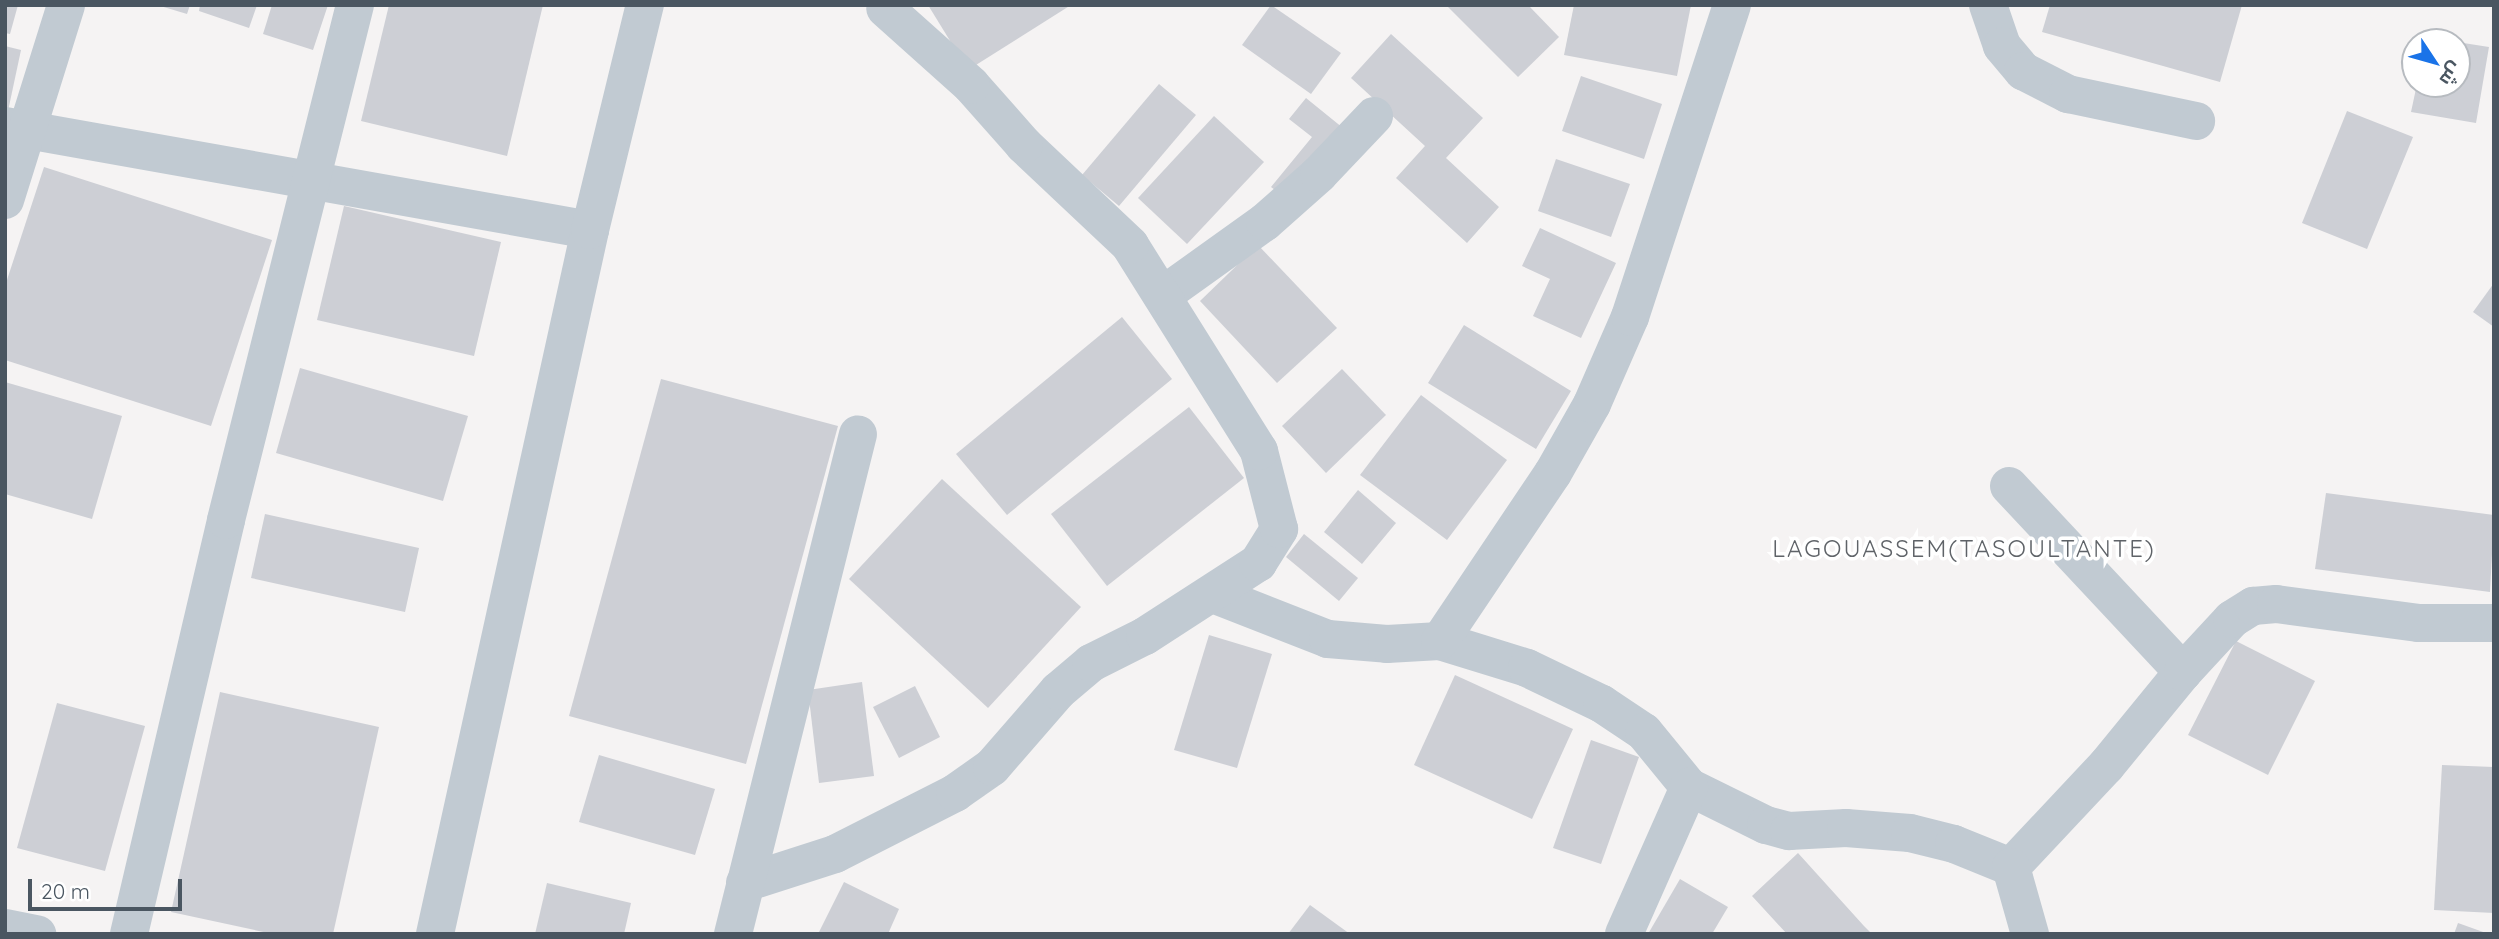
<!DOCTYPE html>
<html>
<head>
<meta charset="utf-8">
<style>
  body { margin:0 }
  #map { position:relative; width:2499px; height:939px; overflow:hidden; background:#f5f3f3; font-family:Quicksand,Cairo,sans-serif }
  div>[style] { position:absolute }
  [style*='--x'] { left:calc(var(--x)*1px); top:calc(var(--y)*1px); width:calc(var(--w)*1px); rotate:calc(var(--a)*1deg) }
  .building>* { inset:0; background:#cdcfd5 }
  .street>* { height:38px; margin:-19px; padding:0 19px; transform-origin:19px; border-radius:19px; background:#c1cad2 }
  span { translate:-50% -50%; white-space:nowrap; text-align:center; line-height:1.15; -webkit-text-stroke:7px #fff; paint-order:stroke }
  .quarter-label { font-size:24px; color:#5f6368; letter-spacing:2px }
  .frame { position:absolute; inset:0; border:7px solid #4a5661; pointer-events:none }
  .north { position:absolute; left:2401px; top:28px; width:70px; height:70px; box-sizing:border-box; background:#fff; border:2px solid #b7bbc0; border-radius:50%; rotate:126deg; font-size:19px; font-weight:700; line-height:28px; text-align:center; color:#4a5661 }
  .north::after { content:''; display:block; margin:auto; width:24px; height:32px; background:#1a73e8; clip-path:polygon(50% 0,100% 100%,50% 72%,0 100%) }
  .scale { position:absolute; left:28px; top:879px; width:154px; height:32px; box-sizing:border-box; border:4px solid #4a5661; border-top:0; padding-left:9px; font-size:21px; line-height:24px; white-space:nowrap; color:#4a5661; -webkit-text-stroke:5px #fff; paint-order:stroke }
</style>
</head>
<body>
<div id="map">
  <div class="building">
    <i style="clip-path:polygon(5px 5px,18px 5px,10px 34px,5px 33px)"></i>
    <i style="clip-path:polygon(157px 5px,190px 5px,187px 14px)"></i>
    <i style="clip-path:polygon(200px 5px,257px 5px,249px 28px,199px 11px)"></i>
    <i style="clip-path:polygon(272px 5px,328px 5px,313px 50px,263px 34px)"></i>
    <i style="clip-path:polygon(389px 5px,543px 5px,507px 156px,361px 121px)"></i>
    <i style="clip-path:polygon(928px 5px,1071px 5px,968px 70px)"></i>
    <i style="clip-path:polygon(1271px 5px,1341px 53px,1311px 94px,1242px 45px)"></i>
    <i style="clip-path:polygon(1446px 5px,1528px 5px,1559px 37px,1518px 77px)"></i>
    <i style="clip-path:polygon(1574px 5px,1691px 5px,1677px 76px,1564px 55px)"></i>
    <i style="clip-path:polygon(2050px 5px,2242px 5px,2220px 82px,2042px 32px)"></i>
    <i style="clip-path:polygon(1391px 34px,1483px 118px,1446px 158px,1499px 207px,1467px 243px,1396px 178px,1425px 146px,1351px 78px)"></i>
    <i style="clip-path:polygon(2425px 36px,2451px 41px,2451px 42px,2424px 42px)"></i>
    <i style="clip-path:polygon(2457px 42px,2489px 47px,2476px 123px,2411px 112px,2417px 84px,2457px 84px)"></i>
    <i style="clip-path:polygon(5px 46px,21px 50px,8px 111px,5px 111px)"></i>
    <i style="clip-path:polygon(1581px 76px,1662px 104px,1644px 159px,1562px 131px)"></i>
    <i style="clip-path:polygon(1159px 84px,1196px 115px,1119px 206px,1082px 175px)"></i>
    <i style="clip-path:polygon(1306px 98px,1343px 128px,1287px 199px,1271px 187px,1312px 137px,1289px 119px)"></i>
    <i style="clip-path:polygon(2347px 111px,2413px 137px,2367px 249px,2302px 223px)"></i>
    <i style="clip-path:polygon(1214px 116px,1264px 162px,1187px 244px,1138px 198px)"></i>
    <i style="clip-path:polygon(1556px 159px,1630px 184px,1611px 237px,1538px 211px)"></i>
    <i style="clip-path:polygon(44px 167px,272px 240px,211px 426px,5px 360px,5px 286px)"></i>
    <i style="clip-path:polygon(344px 206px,501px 242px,474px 356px,317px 320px)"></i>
    <i style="clip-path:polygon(1540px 228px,1616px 263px,1581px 338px,1533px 316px,1550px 279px,1522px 266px)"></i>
    <i style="clip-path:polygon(1258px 245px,1337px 328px,1277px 383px,1200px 301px)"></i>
    <i style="clip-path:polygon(2494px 283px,2494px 327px,2473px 312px)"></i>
    <i style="clip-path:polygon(1122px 317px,1172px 379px,1007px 515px,956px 454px)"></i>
    <i style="clip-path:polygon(1464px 325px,1571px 391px,1536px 449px,1428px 383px)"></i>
    <i style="clip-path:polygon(300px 368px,468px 416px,443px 501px,276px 453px)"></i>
    <i style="clip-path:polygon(1342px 369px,1386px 415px,1326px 473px,1282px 426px)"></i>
    <i style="clip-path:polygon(661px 379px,838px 426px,746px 764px,569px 716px)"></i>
    <i style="clip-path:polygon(5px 382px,122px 416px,92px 519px,5px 494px)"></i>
    <i style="clip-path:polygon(1421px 395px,1507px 460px,1447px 540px,1360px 475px)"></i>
    <i style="clip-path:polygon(1189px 407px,1244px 478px,1107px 586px,1051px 514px)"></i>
    <i style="clip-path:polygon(942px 479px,1081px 607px,988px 708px,849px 579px)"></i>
    <i style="clip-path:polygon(1358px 490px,1396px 523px,1362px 564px,1324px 532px)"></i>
    <i style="clip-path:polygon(2326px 493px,2494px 515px,2490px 592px,2315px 569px)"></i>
    <i style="clip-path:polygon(265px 514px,419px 548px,405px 612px,251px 578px)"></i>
    <i style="clip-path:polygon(1304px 534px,1358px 578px,1339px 601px,1286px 557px)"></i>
    <i style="clip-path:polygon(1209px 635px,1272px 654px,1237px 768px,1174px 750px)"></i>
    <i style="clip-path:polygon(2236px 641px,2315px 681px,2268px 775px,2188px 735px)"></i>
    <i style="clip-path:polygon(1455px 675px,1573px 729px,1532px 819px,1414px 765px)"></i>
    <i style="clip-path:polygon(862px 682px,874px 776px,819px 783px,808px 690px)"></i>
    <i style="clip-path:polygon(915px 686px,940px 737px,899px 758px,873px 707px)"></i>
    <i style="clip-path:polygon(220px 692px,379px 727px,333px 934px,273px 934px,171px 912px)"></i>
    <i style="clip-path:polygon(57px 703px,145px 726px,105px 871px,17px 848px)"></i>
    <i style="clip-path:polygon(1591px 740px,1639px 757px,1601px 864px,1553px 848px)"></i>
    <i style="clip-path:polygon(599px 755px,715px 789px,695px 855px,579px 822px)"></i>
    <i style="clip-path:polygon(2442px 765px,2494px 767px,2494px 913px,2434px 910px)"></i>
    <i style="clip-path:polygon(1798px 853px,1864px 926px,1872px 934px,1787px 934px,1752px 896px)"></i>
    <i style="clip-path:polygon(1680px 879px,1728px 907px,1712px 934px,1648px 934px)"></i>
    <i style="clip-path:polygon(844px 882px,899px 909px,888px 934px,819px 932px)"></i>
    <i style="clip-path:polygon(547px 883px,631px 903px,624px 934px,535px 934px)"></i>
    <i style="clip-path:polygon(1310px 905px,1350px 934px,1288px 934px)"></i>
    <i style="clip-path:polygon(2458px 923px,2486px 933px,2486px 934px,2454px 934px)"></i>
  </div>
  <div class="street">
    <i style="--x:1988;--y:5;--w:43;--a:71.1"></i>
    <i style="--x:2002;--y:46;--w:33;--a:50"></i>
    <i style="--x:2023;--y:71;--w:51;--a:27.1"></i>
    <i style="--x:2068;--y:94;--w:131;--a:11.9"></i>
    <i style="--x:5;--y:126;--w:594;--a:10.08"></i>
    <i style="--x:5;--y:200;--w:204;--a:-72.6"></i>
    <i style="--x:1163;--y:295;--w:125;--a:-35.6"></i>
    <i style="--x:1265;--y:222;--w:72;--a:-41.6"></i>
    <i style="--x:1319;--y:174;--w:80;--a:-46.5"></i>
    <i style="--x:2009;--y:486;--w:255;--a:46.9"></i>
    <i style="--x:1213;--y:594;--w:123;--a:21.4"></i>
    <i style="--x:1328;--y:639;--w:59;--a:4.8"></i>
    <i style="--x:1387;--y:644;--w:53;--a:-3.2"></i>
    <i style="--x:1440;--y:641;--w:91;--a:17.2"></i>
    <i style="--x:1527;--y:668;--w:83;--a:25.6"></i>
    <i style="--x:1602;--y:704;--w:50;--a:33.7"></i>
    <i style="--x:1644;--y:732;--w:71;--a:50.7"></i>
    <i style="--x:1689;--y:787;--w:86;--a:26.3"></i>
    <i style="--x:1766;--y:825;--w:24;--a:15"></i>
    <i style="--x:1789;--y:831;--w:57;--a:-3"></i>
    <i style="--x:1846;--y:828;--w:64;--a:4.5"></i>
    <i style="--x:1910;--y:833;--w:45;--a:14"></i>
    <i style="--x:1954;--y:844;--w:61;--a:22"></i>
    <i style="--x:2011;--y:867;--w:139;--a:-46.8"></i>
    <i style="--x:2106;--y:766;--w:122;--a:-50.7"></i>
    <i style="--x:2183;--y:672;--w:72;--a:-47.2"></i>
    <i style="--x:2232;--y:619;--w:25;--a:-32"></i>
    <i style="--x:2253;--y:606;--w:23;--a:-5"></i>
    <i style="--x:2276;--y:604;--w:143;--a:7.6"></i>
    <i style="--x:2418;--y:623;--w:76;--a:0"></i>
    <i style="--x:1440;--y:641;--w:202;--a:-56.1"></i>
    <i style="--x:1553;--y:473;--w:79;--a:-60.5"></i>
    <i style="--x:1592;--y:404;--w:95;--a:-66.4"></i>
    <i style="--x:1630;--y:317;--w:328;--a:-71.9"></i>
    <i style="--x:2011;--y:867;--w:70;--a:74.2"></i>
    <i style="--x:745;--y:883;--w:95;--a:-17.9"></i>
    <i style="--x:835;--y:854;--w:135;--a:-26.9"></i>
    <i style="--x:955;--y:793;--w:45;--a:-35.1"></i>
    <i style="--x:992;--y:767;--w:101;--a:-49"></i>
    <i style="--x:1058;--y:691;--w:43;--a:-40.3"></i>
    <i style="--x:1091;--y:663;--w:60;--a:-26.6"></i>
    <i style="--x:1145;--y:636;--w:135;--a:-32.9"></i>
    <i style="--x:1258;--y:563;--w:40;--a:-58"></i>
    <i style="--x:1279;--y:529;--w:81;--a:-104.4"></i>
    <i style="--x:1259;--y:451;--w:243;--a:-122.1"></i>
    <i style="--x:1130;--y:245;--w:146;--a:-136.7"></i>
    <i style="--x:1024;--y:145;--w:80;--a:-131.5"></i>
    <i style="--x:971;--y:85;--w:115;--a:-138.2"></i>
    <i style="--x:5;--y:928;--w:33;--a:11"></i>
    <i style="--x:129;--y:934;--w:425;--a:-76.8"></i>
    <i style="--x:226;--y:520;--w:531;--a:-75.94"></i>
    <i style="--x:435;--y:934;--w:721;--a:-77.58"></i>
    <i style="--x:590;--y:230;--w:232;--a:-76.3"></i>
    <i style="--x:733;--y:934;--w:515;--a:-75.96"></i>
    <i style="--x:1624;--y:934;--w:161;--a:-66.1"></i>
  </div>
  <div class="quarter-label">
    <span style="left:1964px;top:549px">LAGOUASSEM(TASOULTANTE)</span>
  </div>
  <div class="frame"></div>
  <div class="north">ش</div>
  <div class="scale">20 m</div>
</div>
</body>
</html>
